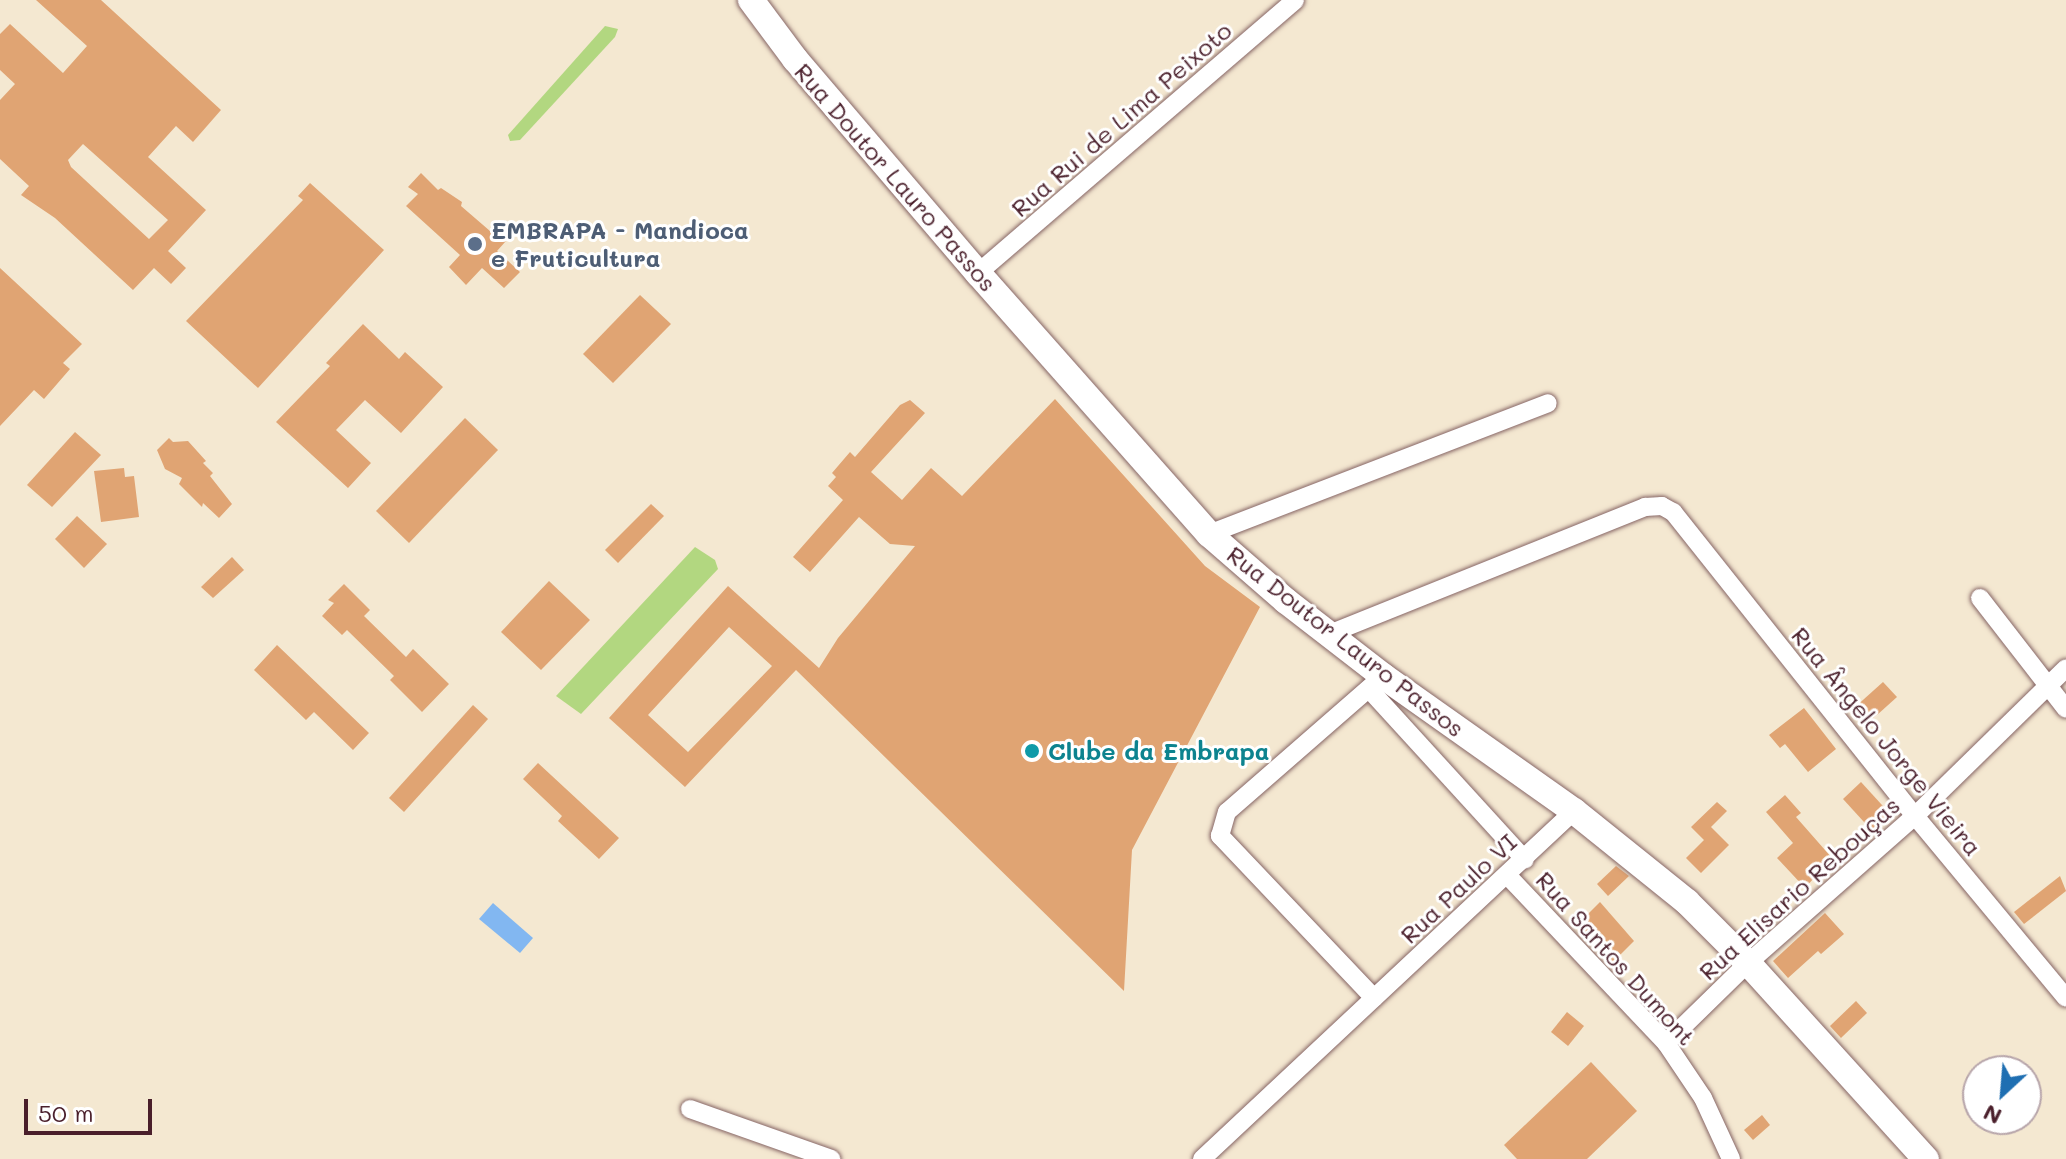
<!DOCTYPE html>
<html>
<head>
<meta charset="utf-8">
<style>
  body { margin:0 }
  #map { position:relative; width:2066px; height:1159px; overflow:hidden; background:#f4e8d1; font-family:Mali,sans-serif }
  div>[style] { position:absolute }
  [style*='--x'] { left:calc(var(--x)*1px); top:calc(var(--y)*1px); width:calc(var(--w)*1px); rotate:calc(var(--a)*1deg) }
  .green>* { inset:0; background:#b2d780 }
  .water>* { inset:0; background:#82b7f1 }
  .building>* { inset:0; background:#e0a473 }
  .roads { filter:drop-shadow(0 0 2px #866565) drop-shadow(0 0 2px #866565) }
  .street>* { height:18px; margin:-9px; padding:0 9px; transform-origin:9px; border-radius:9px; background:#fff }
  .secondary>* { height:26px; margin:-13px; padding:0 13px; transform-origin:13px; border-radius:13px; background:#fff }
  .dots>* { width:22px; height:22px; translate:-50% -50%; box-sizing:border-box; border:4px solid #fff; border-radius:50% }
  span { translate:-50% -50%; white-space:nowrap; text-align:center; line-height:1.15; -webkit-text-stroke:6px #fff; paint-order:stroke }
  .street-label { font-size:24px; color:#4a1f2b }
  .service-label { font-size:24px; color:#4e5e75; font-weight:700 }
  .left { translate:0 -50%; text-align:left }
  .culture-label { font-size:24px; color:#0d838f; font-weight:700 }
  .north { position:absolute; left:1962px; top:1055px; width:80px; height:80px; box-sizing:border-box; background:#fff; border:2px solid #b7a5aa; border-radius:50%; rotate:206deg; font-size:22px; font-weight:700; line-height:32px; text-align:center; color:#4a1f2b }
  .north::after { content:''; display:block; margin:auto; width:28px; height:36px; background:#1f6fb2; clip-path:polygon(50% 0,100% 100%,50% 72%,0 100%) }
  .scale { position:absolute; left:24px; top:1099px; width:128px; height:36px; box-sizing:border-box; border:4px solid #4a1f2b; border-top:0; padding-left:10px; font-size:24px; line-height:28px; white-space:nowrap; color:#4a1f2b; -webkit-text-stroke:6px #fff; paint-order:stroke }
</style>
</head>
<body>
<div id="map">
  <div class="green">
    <i style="clip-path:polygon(605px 26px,618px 29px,615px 37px,520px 140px,510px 141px,508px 135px)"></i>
    <i style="clip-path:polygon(695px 547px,715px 560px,718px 569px,581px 714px,556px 696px)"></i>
  </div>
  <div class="water">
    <i style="clip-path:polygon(493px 903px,533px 938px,520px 953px,479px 919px)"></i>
  </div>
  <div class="building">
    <i style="clip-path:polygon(evenodd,36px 0,101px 0,221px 110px,193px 142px,176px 126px,148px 157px,206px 210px,168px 251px,186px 268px,171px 284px,154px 268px,133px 290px,55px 218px,21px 195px,29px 186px,0 159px,0 100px,15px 84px,0 70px,0 34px,10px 24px,63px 73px,87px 46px,36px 0,83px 144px,168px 220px,149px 239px,71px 167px,68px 160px,83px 144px)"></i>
    <i style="clip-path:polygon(421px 173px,438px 190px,441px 188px,462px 202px,461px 206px,490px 231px,498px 220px,514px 232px,497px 251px,520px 272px,504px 288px,482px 268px,466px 285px,449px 267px,460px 255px,406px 206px,418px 194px,408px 187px)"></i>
    <i style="clip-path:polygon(310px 183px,384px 250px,258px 388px,186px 321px,303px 200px,298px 196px)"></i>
    <i style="clip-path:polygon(0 268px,82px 344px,63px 363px,70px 369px,44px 399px,34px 390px,0 426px)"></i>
    <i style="clip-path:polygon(640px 295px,671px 324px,613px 383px,583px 354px)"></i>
    <i style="clip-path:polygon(363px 324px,399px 359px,405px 352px,443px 387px,401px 433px,365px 400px,336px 430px,371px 463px,348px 488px,276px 422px,330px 366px,326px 363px)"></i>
    <i style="clip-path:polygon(evenodd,1055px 399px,1205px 566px,1260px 607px,1132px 850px,1124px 991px,796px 670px,685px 787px,609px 718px,728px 586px,819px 668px,838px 638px,915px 546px,890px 544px,859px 517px,810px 572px,793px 557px,843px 500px,828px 486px,836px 477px,832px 473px,850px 452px,855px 457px,900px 405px,910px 400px,925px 413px,871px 472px,902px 500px,931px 468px,962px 496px,1055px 399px,729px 627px,772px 666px,688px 752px,648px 715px,729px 627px)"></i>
    <i style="clip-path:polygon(465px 418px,498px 450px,409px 543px,376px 511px)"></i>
    <i style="clip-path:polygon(75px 432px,101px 455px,52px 507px,27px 485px)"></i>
    <i style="clip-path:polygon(169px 438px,173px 442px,188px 441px,206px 461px,203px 463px,213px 473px,210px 476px,232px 504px,219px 518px,203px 503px,202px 507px,179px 484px,182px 478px,165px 469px,157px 450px)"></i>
    <i style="clip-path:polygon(124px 468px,125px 477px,134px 476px,139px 517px,101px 522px,94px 471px)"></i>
    <i style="clip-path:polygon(651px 504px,664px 516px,618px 563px,605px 550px)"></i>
    <i style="clip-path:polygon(77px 516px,107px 544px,84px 568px,55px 539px)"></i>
    <i style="clip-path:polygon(232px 557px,244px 570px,213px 598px,201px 587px)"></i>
    <i style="clip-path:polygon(549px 581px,590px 620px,541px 670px,501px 632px)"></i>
    <i style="clip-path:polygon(344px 584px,370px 610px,364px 616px,406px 657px,413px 649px,449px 684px,422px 712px,390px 680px,394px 676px,347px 630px,342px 635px,322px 616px,334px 603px,328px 600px)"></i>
    <i style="clip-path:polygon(277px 645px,369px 733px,353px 750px,314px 712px,306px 720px,254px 670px)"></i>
    <i style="clip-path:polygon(1883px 682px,1897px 697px,1867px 724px,1854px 708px)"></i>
    <i style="clip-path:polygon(473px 705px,488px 719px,404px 812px,389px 798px)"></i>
    <i style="clip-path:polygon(1804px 708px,1836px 749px,1808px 772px,1785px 744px,1780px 748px,1769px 735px)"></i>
    <i style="clip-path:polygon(538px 763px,619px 838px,599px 859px,558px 821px,562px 816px,523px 779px)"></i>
    <i style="clip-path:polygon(1861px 782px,1892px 816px,1874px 833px,1843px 799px)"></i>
    <i style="clip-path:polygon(1785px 795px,1801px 813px,1796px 817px,1832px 858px,1805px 888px,1777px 858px,1793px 843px,1766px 812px)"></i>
    <i style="clip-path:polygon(1717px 802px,1727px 811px,1711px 827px,1729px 845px,1701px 873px,1686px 858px,1704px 840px,1691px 827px)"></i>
    <i style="clip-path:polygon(1616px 866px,1629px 876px,1608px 896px,1597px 884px)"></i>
    <i style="clip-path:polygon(2060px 876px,2066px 891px,2024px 924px,2014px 912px)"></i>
    <i style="clip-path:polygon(1600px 902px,1634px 941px,1613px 962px,1577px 925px)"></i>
    <i style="clip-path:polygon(1825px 913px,1844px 934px,1821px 954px,1818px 951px,1788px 978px,1773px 961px)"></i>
    <i style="clip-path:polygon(1856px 1001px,1867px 1013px,1841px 1038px,1830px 1026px)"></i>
    <i style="clip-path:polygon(1567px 1012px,1584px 1026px,1568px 1046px,1551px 1032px)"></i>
    <i style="clip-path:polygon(1591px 1062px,1637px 1111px,1587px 1159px,1517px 1159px,1504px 1145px)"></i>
    <i style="clip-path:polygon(1762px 1115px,1770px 1125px,1753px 1140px,1744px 1130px)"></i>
  </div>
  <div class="roads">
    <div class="street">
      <i style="--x:978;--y:273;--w:418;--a:-40.7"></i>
      <i style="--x:1209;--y:534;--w:363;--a:-21.1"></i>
      <i style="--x:1980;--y:598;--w:140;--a:52.2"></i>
      <i style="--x:1329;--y:634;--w:341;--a:-21.9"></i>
      <i style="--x:1645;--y:507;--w:17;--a:-3"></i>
      <i style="--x:1662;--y:506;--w:13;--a:29"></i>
      <i style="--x:1673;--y:512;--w:389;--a:51.5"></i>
      <i style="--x:1915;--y:816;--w:236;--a:50.3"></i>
      <i style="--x:1369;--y:689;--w:231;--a:47.6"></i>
      <i style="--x:1508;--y:876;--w:230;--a:46.6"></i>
      <i style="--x:1666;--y:1043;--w:66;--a:56.1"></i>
      <i style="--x:1703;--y:1098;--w:67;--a:65.3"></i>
      <i style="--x:1374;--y:998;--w:224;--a:-133.5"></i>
      <i style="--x:1220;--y:836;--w:25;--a:-74"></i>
      <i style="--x:1227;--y:812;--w:207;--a:-41.1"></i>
      <i style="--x:1666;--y:1043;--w:115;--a:-44.3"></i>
      <i style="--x:1748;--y:963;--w:222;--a:-41.4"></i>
      <i style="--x:1915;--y:816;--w:211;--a:-44.4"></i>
      <i style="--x:690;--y:1109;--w:150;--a:19.5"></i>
      <i style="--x:1202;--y:1159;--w:509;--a:-43.09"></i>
    </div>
    <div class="secondary">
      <i style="--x:751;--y:0;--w:74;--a:53.3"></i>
      <i style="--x:795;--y:59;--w:282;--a:49.5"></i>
      <i style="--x:978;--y:273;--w:349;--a:48.5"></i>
      <i style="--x:1209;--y:534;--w:102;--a:41"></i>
      <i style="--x:1286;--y:601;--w:123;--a:37.7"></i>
      <i style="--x:1383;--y:676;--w:234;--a:35.3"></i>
      <i style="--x:1574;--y:811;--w:145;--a:38.8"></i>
      <i style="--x:1687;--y:902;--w:86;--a:45"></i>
      <i style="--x:1748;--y:963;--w:265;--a:47.8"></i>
    </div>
  </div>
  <div class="dots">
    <i style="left:475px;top:244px;background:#5c6f8a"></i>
    <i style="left:1032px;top:751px;background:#0f9aa8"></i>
  </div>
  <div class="street-label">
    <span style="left:1121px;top:119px;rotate:-41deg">Rua Rui de Lima Peixoto</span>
    <span style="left:896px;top:177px;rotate:49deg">Rua Doutor Lauro Passos</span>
    <span style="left:1346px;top:641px;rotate:38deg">Rua Doutor Lauro Passos</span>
    <span style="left:1887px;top:741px;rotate:51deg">Rua Ângelo Jorge Vieira</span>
    <span style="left:1458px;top:888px;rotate:-43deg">Rua Paulo VI</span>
    <span style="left:1799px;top:888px;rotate:-42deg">Rua Elisario Rebouças</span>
    <span style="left:1616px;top:958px;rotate:48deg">Rua Santos Dumont</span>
  </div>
  <div class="service-label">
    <span class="left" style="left:491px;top:244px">EMBRAPA - Mandioca<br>e Fruticultura</span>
  </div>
  <div class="culture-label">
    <span class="left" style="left:1048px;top:751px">Clube da Embrapa</span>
  </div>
  <div class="north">N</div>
  <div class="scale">50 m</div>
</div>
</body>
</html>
